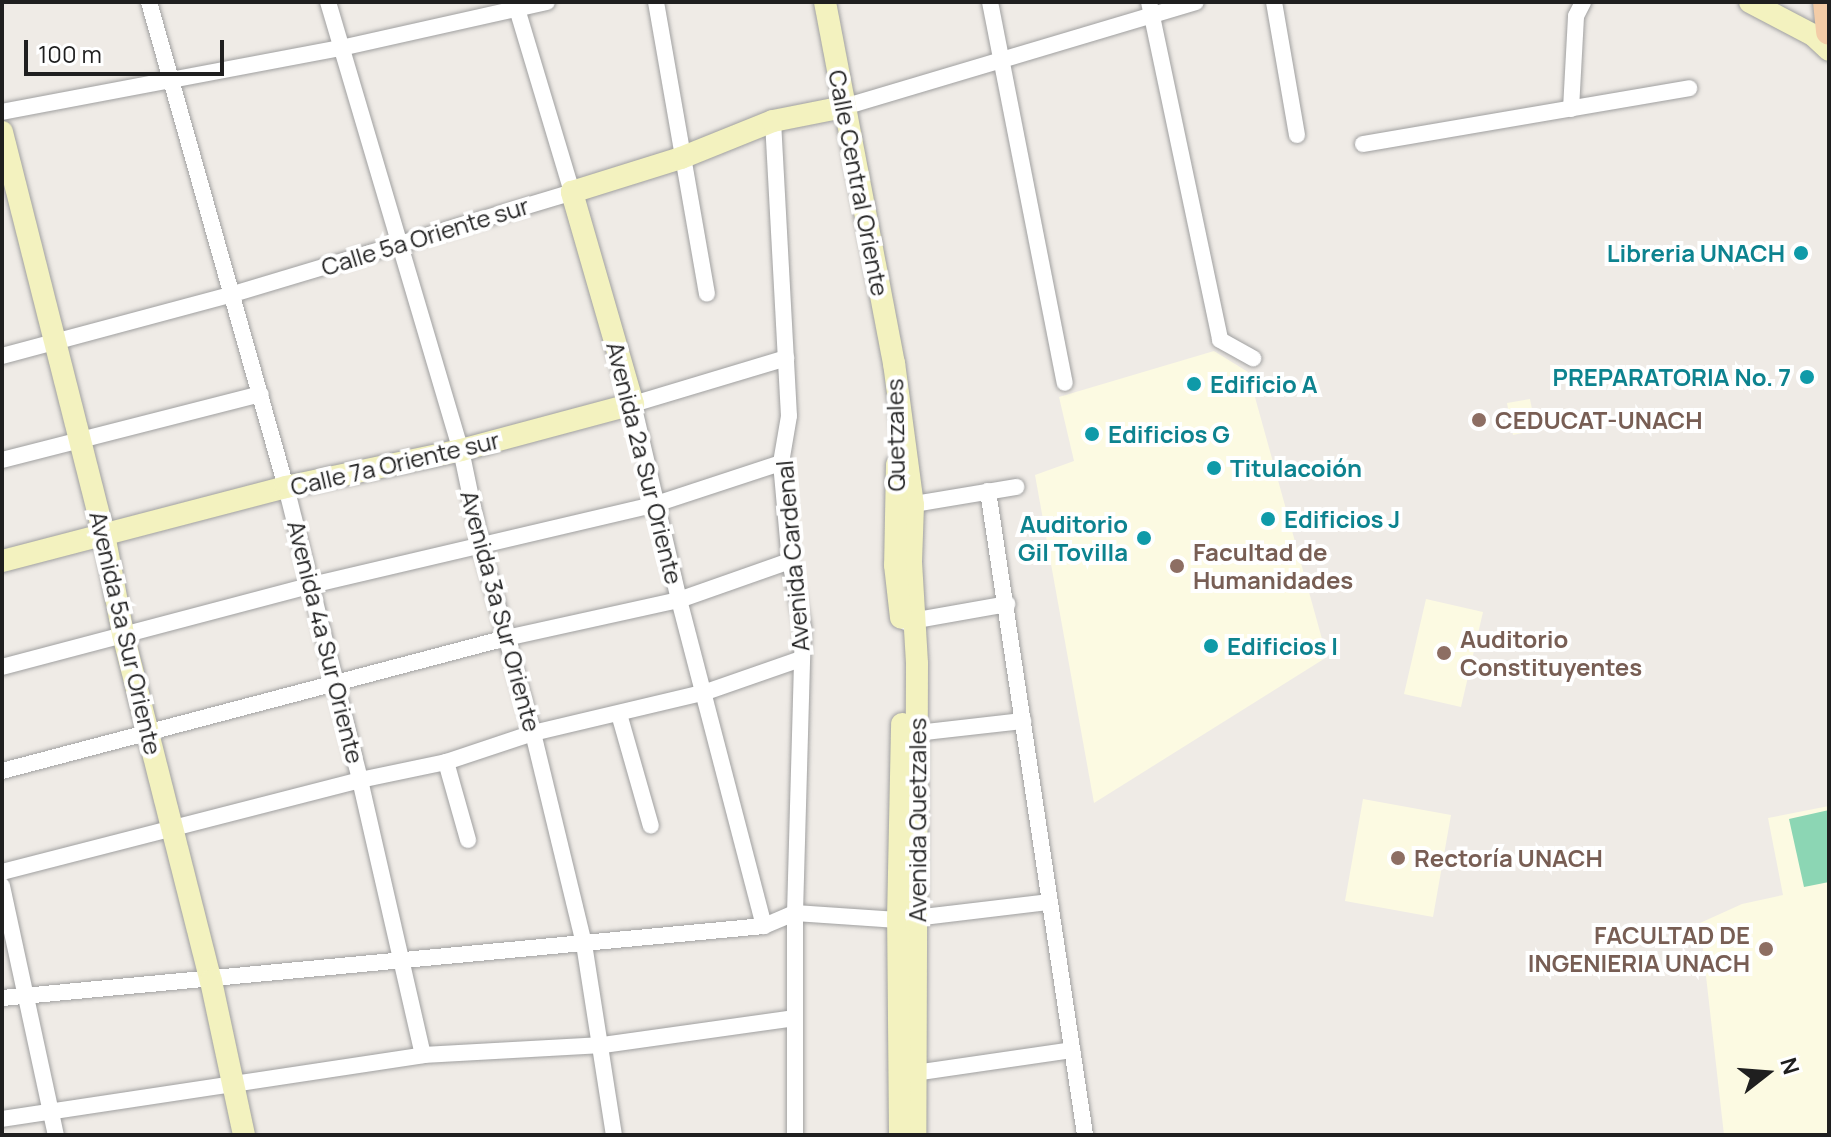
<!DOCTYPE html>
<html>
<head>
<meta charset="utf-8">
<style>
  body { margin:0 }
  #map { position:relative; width:1831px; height:1137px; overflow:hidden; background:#efebe6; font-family:Manrope,sans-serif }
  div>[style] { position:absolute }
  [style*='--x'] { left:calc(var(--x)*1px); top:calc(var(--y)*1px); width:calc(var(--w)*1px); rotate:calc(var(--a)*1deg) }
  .education>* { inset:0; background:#fcfae2 }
  .pitch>* { inset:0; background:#8cd6b4 }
  .roads { filter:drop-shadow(0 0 2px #a0a0a0) drop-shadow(0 0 2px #a0a0a0) }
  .street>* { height:16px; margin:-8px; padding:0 8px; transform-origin:8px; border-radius:8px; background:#fff }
  .secondary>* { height:22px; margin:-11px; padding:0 11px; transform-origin:11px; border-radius:11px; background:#f3f2bf }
  .primary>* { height:26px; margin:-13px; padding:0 13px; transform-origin:13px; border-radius:13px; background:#f3cca7 }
  .dots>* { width:22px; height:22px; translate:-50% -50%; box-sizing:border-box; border:4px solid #fff; border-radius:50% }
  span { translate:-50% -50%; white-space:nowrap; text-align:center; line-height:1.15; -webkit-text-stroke:8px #fff; paint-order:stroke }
  .street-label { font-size:24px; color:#1f1f1f }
  .culture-label { font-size:24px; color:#0d838f; font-weight:700 }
  .right { translate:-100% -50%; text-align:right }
  .left { translate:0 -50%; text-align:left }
  .education-label { font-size:24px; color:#785e54; font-weight:700 }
  .frame { position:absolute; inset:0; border:4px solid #1f1f1f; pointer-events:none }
  .north { position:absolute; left:1727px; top:1033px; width:80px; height:80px; -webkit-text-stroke:6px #fff; paint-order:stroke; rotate:73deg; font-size:22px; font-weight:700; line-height:32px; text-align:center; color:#1f1f1f }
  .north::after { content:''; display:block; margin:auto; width:28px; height:36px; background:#1f1f1f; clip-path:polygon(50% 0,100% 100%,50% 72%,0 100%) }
  .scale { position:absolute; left:24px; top:40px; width:200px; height:36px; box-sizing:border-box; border:4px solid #1f1f1f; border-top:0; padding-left:10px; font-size:24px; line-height:28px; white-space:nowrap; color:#1f1f1f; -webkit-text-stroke:6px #fff; paint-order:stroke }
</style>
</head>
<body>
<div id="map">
  <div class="education">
    <i style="clip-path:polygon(1214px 351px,1248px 372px,1327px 657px,1094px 803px,1035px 475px,1074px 461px,1059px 397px)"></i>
    <i style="clip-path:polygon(1530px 399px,1536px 430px,1513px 435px,1507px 403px)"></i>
    <i style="clip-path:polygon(1426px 599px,1483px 612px,1461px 707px,1404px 694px)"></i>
    <i style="clip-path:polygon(1363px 799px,1451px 815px,1433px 917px,1345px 901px)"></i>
    <i style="clip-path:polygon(1829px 806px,1829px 1135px,1724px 1135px,1700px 923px,1742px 904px,1783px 895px,1768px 818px)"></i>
  </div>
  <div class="pitch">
    <i style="clip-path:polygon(1829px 810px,1829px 882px,1804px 887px,1789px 819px)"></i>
  </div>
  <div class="roads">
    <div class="street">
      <i style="--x:149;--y:2;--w:504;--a:74.23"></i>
      <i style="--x:286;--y:487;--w:302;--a:75.8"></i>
      <i style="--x:360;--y:780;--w:282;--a:77.1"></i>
      <i style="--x:328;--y:2;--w:467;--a:73.5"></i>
      <i style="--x:461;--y:450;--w:98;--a:78.2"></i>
      <i style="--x:481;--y:546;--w:194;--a:74.5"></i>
      <i style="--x:533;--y:733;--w:217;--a:76.4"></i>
      <i style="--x:584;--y:944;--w:193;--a:81.1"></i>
      <i style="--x:656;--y:2;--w:296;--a:80.1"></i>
      <i style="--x:990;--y:2;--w:388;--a:78.9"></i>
      <i style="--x:1149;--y:2;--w:345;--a:78.1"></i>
      <i style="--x:1220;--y:340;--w:38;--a:29"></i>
      <i style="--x:1274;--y:2;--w:135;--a:80.2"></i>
      <i style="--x:844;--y:107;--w:367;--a:-16.6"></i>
      <i style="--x:1571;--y:109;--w:93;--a:-86.9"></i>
      <i style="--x:1576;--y:16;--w:16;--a:-63"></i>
      <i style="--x:2;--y:112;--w:345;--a:-10.7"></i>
      <i style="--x:341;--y:48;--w:211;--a:-12.6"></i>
      <i style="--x:773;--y:121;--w:295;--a:86.9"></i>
      <i style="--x:789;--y:416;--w:48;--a:99.7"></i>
      <i style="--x:781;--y:463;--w:98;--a:84.8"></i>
      <i style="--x:790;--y:561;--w:67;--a:78.9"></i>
      <i style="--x:803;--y:627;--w:286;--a:91.6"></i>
      <i style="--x:795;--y:913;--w:222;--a:90"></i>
      <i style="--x:1363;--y:144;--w:331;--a:-9.7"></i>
      <i style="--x:2;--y:356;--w:239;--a:-15"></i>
      <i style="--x:233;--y:294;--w:354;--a:-16.7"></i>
      <i style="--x:572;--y:192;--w:198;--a:-106.7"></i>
      <i style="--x:2;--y:460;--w:267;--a:-14.3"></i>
      <i style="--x:988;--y:491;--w:651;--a:81.43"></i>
      <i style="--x:902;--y:506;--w:116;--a:-9.5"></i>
      <i style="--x:906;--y:622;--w:103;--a:-10.1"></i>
      <i style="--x:2;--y:667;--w:321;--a:-14.8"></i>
      <i style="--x:312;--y:585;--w:353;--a:-13.2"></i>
      <i style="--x:656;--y:504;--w:132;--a:-18.2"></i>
      <i style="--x:619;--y:714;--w:116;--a:74.1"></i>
      <i style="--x:917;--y:733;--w:107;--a:-6.5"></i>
      <i style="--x:446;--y:762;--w:81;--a:74.2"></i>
      <i style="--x:2;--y:771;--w:521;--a:-14.78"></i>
      <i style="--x:506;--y:638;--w:177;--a:-12.4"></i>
      <i style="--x:679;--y:600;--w:118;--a:-19.4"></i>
      <i style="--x:2;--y:872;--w:370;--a:-14.4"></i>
      <i style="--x:360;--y:780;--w:88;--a:-11.8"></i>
      <i style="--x:446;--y:762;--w:92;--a:-18.4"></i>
      <i style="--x:533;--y:733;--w:178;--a:-13.3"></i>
      <i style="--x:706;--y:692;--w:101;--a:-19.2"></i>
      <i style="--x:2;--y:886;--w:255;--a:77.8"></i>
      <i style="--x:764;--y:926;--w:337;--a:-104.6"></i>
      <i style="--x:679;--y:600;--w:201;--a:-103.2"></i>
      <i style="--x:633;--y:404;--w:160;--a:-16.7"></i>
      <i style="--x:2;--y:998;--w:765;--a:-5.4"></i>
      <i style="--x:764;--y:926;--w:34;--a:-23"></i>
      <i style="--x:795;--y:913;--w:103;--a:3.9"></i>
      <i style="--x:898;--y:920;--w:153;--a:-6.8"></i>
      <i style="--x:908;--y:1074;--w:166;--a:-8.3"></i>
      <i style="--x:2;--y:1119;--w:426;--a:-8.6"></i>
      <i style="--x:423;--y:1055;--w:180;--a:-3.2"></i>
      <i style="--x:603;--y:1045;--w:194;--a:-8"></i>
    </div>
    <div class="secondary">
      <i style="--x:825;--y:2;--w:368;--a:79.2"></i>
      <i style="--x:894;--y:363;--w:143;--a:82.4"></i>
      <i style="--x:913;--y:505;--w:57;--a:92"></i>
      <i style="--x:911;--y:562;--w:102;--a:86.6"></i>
      <i style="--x:917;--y:664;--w:471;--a:90.2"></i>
      <i style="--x:1750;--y:2;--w:71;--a:27.6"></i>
      <i style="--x:1813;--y:35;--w:22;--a:43"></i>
      <i style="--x:2;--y:132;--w:415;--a:75.8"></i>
      <i style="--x:104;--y:534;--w:102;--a:79.2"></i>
      <i style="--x:123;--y:634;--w:358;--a:75.8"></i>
      <i style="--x:211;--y:981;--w:157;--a:77.9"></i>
      <i style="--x:897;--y:465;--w:100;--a:91.1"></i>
      <i style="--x:895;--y:565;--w:53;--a:83.5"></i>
      <i style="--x:2;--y:561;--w:293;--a:-14.6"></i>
      <i style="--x:286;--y:487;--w:179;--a:-11.9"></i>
      <i style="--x:461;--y:450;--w:178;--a:-15"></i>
      <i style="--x:633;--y:404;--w:221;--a:-106.1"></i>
      <i style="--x:572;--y:192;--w:114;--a:-17.3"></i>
      <i style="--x:681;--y:158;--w:99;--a:-21.9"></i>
      <i style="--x:773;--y:121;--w:72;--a:-11.2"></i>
      <i style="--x:900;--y:1135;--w:215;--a:-90.5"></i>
      <i style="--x:898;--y:920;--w:196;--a:-88.8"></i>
    </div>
    <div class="primary">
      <i style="--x:1826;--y:2;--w:30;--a:84"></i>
    </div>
  </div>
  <div class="dots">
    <i style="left:1801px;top:253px;background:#0f9aa8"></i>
    <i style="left:1807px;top:377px;background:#0f9aa8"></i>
    <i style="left:1194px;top:384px;background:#0f9aa8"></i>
    <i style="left:1479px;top:420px;background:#8d6e63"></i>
    <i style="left:1092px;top:434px;background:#0f9aa8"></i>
    <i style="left:1214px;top:468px;background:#0f9aa8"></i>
    <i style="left:1268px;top:519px;background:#0f9aa8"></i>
    <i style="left:1144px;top:538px;background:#0f9aa8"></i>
    <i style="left:1177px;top:566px;background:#8d6e63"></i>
    <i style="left:1211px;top:646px;background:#0f9aa8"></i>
    <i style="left:1444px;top:653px;background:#8d6e63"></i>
    <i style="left:1398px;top:858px;background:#8d6e63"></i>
    <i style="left:1766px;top:949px;background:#8d6e63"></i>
  </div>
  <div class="street-label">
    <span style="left:859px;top:183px;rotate:79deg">Calle Central Oriente</span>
    <span style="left:425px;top:236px;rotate:-17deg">Calle 5a Oriente sur</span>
    <span style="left:895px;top:435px;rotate:-91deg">Quetzales</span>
    <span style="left:395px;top:463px;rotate:-13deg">Calle 7a Oriente sur</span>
    <span style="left:645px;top:463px;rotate:76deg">Avenida 2a Sur Oriente</span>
    <span style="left:792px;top:556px;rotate:-95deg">Avenida Cardenal</span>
    <span style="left:501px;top:611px;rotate:75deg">Avenida 3a Sur Oriente</span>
    <span style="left:126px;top:633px;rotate:77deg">Avenida 5a Sur Oriente</span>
    <span style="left:326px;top:642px;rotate:76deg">Avenida 4a Sur Oriente</span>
    <span style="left:917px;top:820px;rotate:-90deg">Avenida Quetzales</span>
  </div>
  <div class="culture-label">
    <span class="right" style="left:1785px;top:253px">Libreria UNACH</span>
    <span class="right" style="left:1791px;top:377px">PREPARATORIA No. 7</span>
    <span class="left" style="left:1210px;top:384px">Edificio A</span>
    <span class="left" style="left:1108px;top:434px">Edificios G</span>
    <span class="left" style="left:1230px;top:468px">Titulacoión</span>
    <span class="left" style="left:1284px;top:519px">Edificios J</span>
    <span class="right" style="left:1128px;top:538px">Auditorio<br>Gil Tovilla</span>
    <span class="left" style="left:1227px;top:646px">Edificios I</span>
  </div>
  <div class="education-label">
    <span class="left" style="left:1495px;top:420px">CEDUCAT-UNACH</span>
    <span class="left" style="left:1193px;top:566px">Facultad de<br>Humanidades</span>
    <span class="left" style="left:1460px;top:653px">Auditorio<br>Constituyentes</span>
    <span class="left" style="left:1414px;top:858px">Rectoría UNACH</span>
    <span class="right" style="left:1750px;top:949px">FACULTAD DE<br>INGENIERIA UNACH</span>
  </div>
  <div class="frame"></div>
  <div class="north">N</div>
  <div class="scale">100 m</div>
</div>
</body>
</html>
